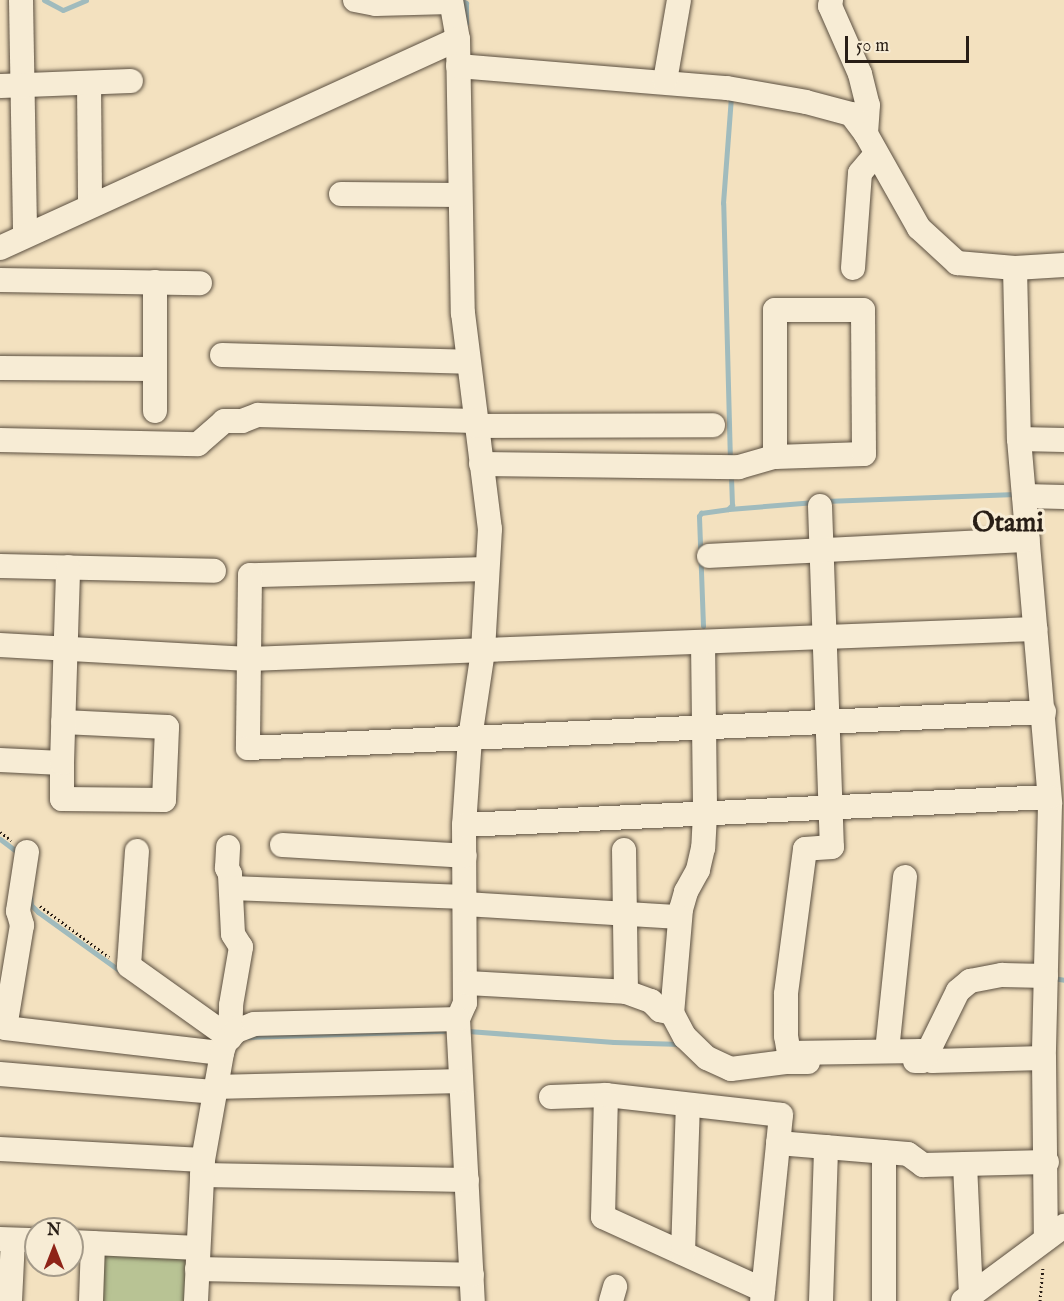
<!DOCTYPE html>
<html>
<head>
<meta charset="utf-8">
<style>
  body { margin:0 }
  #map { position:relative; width:1064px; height:1301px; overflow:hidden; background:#f3e1bf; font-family:"IM FELL English",serif }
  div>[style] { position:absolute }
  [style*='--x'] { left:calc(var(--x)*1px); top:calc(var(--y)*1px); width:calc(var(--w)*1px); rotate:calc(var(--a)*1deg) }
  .green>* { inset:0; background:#b8c394 }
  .stream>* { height:5px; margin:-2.5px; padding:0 2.5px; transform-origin:2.5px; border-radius:2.5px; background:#a0bbbd }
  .path>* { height:3px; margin-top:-1.5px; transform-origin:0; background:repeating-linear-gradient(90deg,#281e16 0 1.5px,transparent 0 4.5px) }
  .roads { filter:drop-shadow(0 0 2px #5b4f40) drop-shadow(0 0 2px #5b4f40) }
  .minor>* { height:24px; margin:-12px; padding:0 12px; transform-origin:12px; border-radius:12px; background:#f7ecd5 }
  span { translate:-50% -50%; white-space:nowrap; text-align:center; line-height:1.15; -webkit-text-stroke:6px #f7ecd5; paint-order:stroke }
  .quarter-label { font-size:27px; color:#281e16; font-weight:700 }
  .north { position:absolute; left:24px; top:1217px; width:60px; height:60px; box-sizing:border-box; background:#f7ecd5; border:2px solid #a49a89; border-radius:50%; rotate:0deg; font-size:16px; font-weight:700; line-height:24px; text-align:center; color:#281e16 }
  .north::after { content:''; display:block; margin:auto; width:21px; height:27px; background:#8f2418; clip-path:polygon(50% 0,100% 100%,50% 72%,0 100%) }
  .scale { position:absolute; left:845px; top:36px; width:124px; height:27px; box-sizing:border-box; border:3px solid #281e16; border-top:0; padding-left:8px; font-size:18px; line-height:21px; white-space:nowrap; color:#281e16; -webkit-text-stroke:4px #f7ecd5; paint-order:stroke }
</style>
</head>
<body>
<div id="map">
  <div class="green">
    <i style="clip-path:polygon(98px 1250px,183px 1256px,186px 1263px,185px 1301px,96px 1301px)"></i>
  </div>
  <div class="stream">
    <i style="--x:44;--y:0;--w:21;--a:28"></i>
    <i style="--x:63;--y:10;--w:25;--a:-23"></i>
    <i style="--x:461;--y:0;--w:6;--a:31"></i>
    <i style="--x:466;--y:3;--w:20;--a:90"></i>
    <i style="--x:730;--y:462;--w:259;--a:-91.5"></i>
    <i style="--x:723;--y:203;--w:107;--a:-85.7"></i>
    <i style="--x:825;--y:501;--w:191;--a:-2.1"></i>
    <i style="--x:729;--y:509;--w:86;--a:-4.7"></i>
    <i style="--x:703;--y:626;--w:110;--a:-92.1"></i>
    <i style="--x:699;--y:516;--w:4;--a:-56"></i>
    <i style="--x:701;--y:513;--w:27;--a:-8"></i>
    <i style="--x:728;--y:509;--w:6;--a:-45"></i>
    <i style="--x:732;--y:505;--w:31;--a:-92"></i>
    <i style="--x:0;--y:839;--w:25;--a:37"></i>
    <i style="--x:30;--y:897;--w:8;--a:83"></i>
    <i style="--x:31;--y:905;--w:10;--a:45"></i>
    <i style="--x:38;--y:912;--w:105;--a:35.7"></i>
    <i style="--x:1053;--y:978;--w:11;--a:10"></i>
    <i style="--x:468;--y:1031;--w:146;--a:4.3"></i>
    <i style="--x:614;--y:1042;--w:67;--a:1.7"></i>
    <i style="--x:248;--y:1037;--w:196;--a:-1.8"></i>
  </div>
  <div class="path">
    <i style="--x:0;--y:832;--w:14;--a:36"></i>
    <i style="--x:40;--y:906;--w:86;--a:36.5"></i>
    <i style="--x:1040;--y:1301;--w:34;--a:-85"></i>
  </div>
  <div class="roads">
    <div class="minor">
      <i style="--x:21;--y:0;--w:235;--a:89"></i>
      <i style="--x:355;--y:0;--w:21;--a:11"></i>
      <i style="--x:376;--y:4;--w:75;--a:-1.5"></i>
      <i style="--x:451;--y:0;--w:40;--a:80"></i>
      <i style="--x:458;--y:39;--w:274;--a:89"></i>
      <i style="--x:463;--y:313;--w:218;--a:82.9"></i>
      <i style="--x:490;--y:529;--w:122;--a:93.3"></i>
      <i style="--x:483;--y:651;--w:88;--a:98.5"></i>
      <i style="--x:470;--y:738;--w:87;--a:93.9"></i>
      <i style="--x:464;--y:825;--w:178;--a:89.7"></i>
      <i style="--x:465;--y:1003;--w:17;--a:114"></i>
      <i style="--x:458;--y:1019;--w:282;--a:87"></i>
      <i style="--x:831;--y:0;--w:6;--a:99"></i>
      <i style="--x:830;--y:6;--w:74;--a:66.2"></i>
      <i style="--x:860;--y:74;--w:32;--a:76"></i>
      <i style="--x:868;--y:105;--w:29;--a:94"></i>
      <i style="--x:458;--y:66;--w:270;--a:4.7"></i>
      <i style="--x:727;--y:88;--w:80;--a:10"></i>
      <i style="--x:806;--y:102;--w:47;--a:14.9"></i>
      <i style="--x:851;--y:114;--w:25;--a:53"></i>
      <i style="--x:866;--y:134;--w:108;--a:60.6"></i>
      <i style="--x:919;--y:228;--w:52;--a:42.6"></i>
      <i style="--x:957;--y:263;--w:58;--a:4.9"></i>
      <i style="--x:1015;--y:268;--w:49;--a:-3.5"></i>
      <i style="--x:665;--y:81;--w:82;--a:-80.2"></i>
      <i style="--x:89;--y:83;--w:123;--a:89.5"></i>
      <i style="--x:0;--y:86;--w:131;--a:-2.2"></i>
      <i style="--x:341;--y:194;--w:119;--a:0.5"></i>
      <i style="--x:0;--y:248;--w:503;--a:-24.53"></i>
      <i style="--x:853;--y:268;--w:95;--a:-85.8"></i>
      <i style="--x:860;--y:173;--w:25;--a:-50"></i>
      <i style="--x:1015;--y:268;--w:171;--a:88.7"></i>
      <i style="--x:1019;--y:439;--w:366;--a:85.1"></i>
      <i style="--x:1050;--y:804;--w:254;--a:91.4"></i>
      <i style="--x:1044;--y:1058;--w:180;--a:89.4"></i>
      <i style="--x:0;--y:280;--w:200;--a:0.9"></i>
      <i style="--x:155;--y:282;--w:129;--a:90"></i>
      <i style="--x:222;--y:355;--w:245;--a:1.6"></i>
      <i style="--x:0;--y:368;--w:155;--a:0.4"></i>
      <i style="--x:476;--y:426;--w:237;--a:-0.2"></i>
      <i style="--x:1019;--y:439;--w:45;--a:1.3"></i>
      <i style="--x:0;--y:440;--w:198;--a:1.2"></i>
      <i style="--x:198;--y:444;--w:35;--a:-41"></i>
      <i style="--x:224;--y:421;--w:18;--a:0"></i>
      <i style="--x:242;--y:421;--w:17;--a:-21"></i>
      <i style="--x:258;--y:415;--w:217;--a:1.6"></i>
      <i style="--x:481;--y:464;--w:258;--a:0.7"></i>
      <i style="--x:739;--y:467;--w:37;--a:-16"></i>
      <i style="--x:775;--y:457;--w:89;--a:-1.9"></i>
      <i style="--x:864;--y:454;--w:144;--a:-90.4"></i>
      <i style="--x:863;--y:310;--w:88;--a:180"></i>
      <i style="--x:775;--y:310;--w:147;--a:90"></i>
      <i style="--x:1024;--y:496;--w:40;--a:1.4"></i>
      <i style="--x:820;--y:506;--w:341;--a:88"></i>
      <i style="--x:832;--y:847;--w:27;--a:176"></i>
      <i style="--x:805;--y:849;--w:146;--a:97.5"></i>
      <i style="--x:786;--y:994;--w:42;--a:90"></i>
      <i style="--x:786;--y:1036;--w:17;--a:80"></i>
      <i style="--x:789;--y:1053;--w:132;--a:-0.9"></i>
      <i style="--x:921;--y:1051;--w:15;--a:42"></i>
      <i style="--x:932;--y:1061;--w:112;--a:-1.5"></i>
      <i style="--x:709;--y:556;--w:319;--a:-2.9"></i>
      <i style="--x:0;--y:566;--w:214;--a:1.3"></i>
      <i style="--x:487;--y:569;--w:237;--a:178.5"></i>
      <i style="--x:250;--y:575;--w:173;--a:90.7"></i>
      <i style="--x:248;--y:748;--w:797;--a:-2.59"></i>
      <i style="--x:703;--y:642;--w:172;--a:89.3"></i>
      <i style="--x:705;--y:814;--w:34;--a:93"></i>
      <i style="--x:703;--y:848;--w:23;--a:103"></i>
      <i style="--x:698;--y:870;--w:25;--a:119"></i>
      <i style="--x:686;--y:892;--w:18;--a:106"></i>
      <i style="--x:681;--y:909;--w:104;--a:94.9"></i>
      <i style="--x:672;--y:1013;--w:27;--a:62"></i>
      <i style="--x:685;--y:1037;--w:30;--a:44"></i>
      <i style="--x:707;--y:1058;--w:26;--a:25"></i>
      <i style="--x:731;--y:1069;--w:55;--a:-7.3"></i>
      <i style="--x:786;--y:1062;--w:22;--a:0"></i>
      <i style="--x:0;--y:645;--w:249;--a:3.2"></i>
      <i style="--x:249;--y:659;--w:787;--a:-2.19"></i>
      <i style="--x:0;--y:760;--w:62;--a:2.8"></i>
      <i style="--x:62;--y:763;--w:36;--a:90"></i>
      <i style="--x:62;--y:799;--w:102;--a:0.6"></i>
      <i style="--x:164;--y:800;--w:73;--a:-87.6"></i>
      <i style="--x:167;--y:727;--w:104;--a:-177.2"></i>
      <i style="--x:62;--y:763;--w:196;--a:-88.2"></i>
      <i style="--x:464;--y:825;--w:586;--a:-2.74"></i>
      <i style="--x:282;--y:845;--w:183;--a:3.4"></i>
      <i style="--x:137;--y:851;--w:115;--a:94"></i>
      <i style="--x:129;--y:966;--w:124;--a:35.5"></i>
      <i style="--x:230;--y:1038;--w:33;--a:-88"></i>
      <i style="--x:231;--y:1005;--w:59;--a:-80.2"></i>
      <i style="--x:241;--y:947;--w:15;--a:-122"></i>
      <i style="--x:233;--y:934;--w:60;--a:-92.9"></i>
      <i style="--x:230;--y:874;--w:7;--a:-117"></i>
      <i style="--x:227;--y:868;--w:21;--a:-87"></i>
      <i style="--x:27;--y:852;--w:60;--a:98.7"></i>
      <i style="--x:18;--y:911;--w:15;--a:74"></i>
      <i style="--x:22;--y:925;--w:104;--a:99.4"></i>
      <i style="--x:5;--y:1028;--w:218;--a:6.6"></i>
      <i style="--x:231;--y:888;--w:234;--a:2.2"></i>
      <i style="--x:465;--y:904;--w:215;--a:3.5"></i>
      <i style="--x:466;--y:983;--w:160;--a:3.2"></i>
      <i style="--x:626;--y:992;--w:142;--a:-90.8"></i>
      <i style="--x:626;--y:992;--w:27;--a:20"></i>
      <i style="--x:651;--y:1001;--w:13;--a:45"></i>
      <i style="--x:660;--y:1010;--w:12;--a:14"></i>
      <i style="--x:887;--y:1051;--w:175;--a:-84.1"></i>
      <i style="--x:915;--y:1061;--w:7;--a:0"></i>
      <i style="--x:922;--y:1061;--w:6;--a:-51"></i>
      <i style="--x:926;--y:1056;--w:72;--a:-63.8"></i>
      <i style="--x:958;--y:991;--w:16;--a:-40"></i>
      <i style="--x:970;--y:981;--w:33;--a:-11"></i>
      <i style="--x:1002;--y:975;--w:44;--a:1.3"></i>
      <i style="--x:0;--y:1074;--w:214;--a:4.8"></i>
      <i style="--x:215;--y:1087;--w:246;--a:-1.4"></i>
      <i style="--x:606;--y:1095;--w:122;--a:91.4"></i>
      <i style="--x:603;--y:1217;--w:176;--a:24.5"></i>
      <i style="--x:551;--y:1097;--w:55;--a:-2.1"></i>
      <i style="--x:606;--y:1095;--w:176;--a:6.5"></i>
      <i style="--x:781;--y:1115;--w:187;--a:95.8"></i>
      <i style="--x:778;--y:1143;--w:130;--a:4.8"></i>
      <i style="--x:908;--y:1154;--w:19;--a:36"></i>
      <i style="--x:923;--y:1165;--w:124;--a:-1.4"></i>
      <i style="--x:0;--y:1149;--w:203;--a:3.1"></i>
      <i style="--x:965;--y:1164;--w:131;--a:87.4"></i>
      <i style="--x:202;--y:1175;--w:265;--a:1.1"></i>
      <i style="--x:0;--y:1239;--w:36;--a:2"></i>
      <i style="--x:72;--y:1242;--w:126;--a:2.7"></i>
      <i style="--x:683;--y:1253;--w:148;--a:-88.1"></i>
      <i style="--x:197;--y:1269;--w:275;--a:1.2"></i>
      <i style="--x:10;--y:1301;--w:61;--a:-87.2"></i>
      <i style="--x:91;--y:1301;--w:58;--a:-88"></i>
      <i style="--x:196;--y:1301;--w:141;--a:-87.2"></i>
      <i style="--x:203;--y:1160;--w:109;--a:-79.9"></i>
      <i style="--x:222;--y:1053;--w:10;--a:-73"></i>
      <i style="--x:225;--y:1043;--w:16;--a:-47"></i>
      <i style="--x:236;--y:1031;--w:19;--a:-21"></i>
      <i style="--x:254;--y:1024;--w:204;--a:-1.4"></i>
      <i style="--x:611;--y:1301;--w:15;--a:-74"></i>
      <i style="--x:821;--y:1301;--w:154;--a:-88.1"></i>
      <i style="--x:884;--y:1301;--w:149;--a:-90"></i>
      <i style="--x:963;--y:1301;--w:126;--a:-36.6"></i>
    </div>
  </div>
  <div class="quarter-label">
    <span style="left:1008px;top:525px">Otami</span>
  </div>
  <div class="north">N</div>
  <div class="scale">50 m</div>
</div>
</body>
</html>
